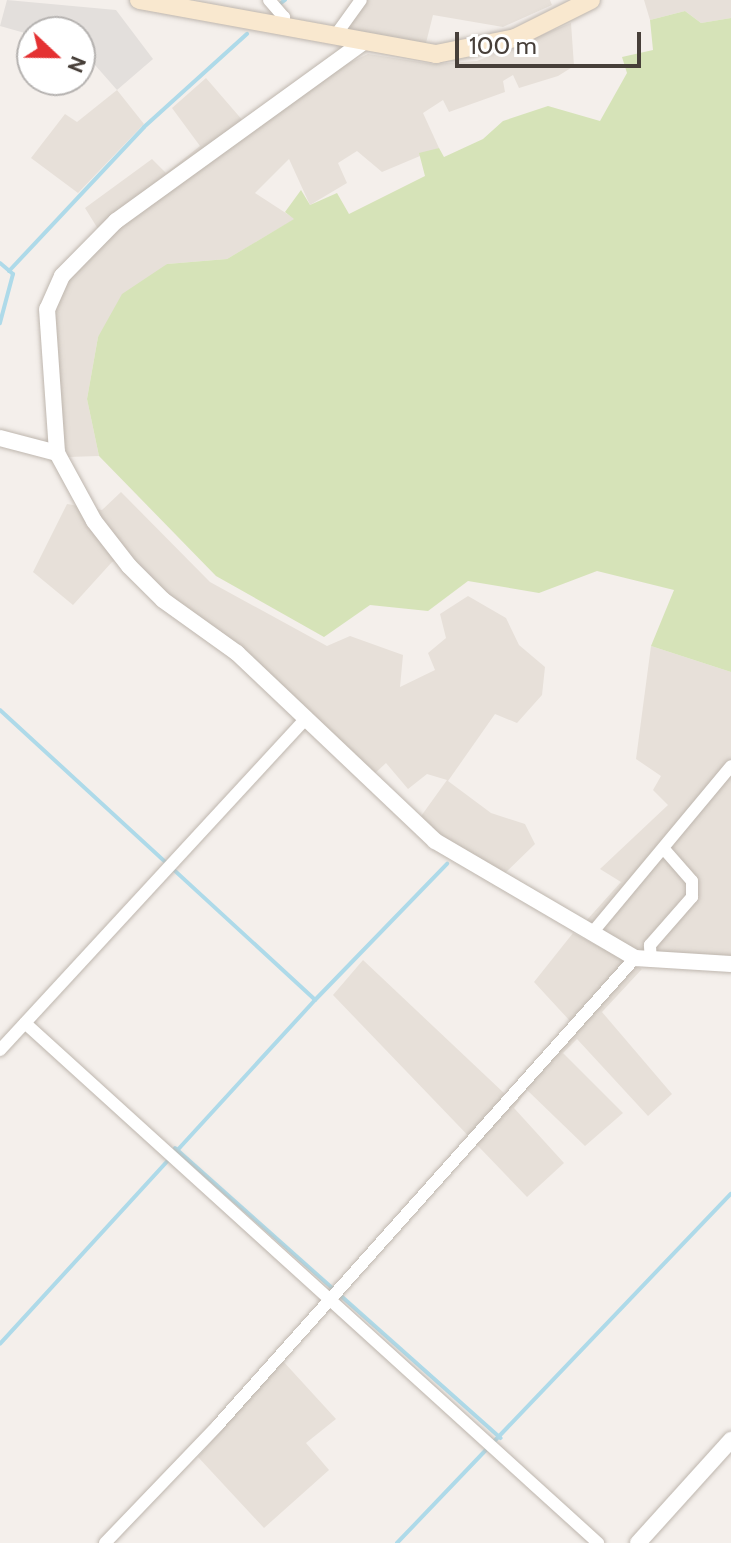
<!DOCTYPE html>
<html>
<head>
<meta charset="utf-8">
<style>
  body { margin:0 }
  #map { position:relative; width:731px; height:1543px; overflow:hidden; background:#f4efeb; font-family:Cabin,sans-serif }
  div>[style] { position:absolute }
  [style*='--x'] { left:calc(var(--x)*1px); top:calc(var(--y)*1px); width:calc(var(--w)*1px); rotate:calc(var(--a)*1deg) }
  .residential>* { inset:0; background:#e7e0d9 }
  .industrial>* { inset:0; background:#e3dfdc }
  .green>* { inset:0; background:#d6e3b8 }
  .stream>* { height:4px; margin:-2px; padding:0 2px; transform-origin:2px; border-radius:2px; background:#aedae9 }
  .roads { filter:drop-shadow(0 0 2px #beb6ae) drop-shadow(0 0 2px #beb6ae) }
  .minor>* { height:12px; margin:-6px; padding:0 6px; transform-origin:6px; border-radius:6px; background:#fff }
  .tertiary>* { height:16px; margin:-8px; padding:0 8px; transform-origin:8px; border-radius:8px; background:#fff }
  .secondary>* { height:18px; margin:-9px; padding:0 9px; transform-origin:9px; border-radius:9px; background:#f9e8cf }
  span { translate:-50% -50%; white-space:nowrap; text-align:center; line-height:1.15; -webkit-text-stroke:8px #fff; paint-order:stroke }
  .north { position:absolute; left:16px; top:16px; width:80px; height:80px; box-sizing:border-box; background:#fff; border:2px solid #b5b2b0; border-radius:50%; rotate:112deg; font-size:22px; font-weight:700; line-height:32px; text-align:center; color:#473f39 }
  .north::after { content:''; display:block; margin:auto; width:28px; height:36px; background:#e43132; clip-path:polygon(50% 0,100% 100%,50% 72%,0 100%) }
  .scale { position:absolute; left:455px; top:32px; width:186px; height:36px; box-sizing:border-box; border:4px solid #473f39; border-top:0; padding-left:10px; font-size:24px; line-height:28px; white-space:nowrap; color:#473f39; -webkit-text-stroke:6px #fff; paint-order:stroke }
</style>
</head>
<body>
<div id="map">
  <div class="residential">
    <i style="clip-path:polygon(354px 0,550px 0,552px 5px,503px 27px,433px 15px,426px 43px,334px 27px)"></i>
    <i style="clip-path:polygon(644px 0,731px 0,731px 18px,701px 23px,685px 11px,650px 20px)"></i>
    <i style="clip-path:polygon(571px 23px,574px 66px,558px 76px,519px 88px,513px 75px,503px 81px,505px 92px,449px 112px,443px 100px,423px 113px,439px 148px,382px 172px,357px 151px,338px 163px,347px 183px,310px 205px,289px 159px,255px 193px,295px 219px,227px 259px,167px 264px,98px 337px,87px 399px,99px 456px,68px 457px,57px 422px,53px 310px,67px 278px,103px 237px,85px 208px,152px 159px,166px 173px,200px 146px,172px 108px,206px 78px,250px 129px,336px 69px,368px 54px,433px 64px,477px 61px)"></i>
    <i style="clip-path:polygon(117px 90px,144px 124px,78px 193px,31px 158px,65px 114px,77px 122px)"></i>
    <i style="clip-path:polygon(121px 492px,210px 582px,327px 646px,350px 636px,403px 655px,400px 687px,435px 670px,428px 653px,446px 638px,440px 614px,468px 596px,506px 618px,519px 645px,545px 667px,542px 695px,517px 723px,495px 714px,448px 781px,491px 813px,525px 824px,535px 844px,503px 875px,459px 849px,419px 819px,447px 780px,427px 774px,408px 789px,386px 763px,372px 776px,244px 648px,168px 597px,129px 557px,112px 562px,73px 605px,33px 572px,67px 504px,102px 510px)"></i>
    <i style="clip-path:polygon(651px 646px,731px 672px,731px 957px,641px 953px,585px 922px,621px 882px,600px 869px,668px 805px,653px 790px,661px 776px,636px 759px)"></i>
    <i style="clip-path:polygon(573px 933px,642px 969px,602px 1012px,672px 1094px,648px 1116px,577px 1039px,563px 1053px,623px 1113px,585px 1146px,527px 1090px,514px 1108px,564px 1163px,527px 1197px,333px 995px,363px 960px,505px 1094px,570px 1021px,534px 982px)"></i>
    <i style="clip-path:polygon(282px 1360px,336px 1419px,306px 1443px,329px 1470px,264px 1528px,198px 1457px)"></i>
  </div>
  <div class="industrial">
    <i style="clip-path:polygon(7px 0,116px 10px,153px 59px,117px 90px,80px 48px,80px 32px,32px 35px,0 26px)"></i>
  </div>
  <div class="green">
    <i style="clip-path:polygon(685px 11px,701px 23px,731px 18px,731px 672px,651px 646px,674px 590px,597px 571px,539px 593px,468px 581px,428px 611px,370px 605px,324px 637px,216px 576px,99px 456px,87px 399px,98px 337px,122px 294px,167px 264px,227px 259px,294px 219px,285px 212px,301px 190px,310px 205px,337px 193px,349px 214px,425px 176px,419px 153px,439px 148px,444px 157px,483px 139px,503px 121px,548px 106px,600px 121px,627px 73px,622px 57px,653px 50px,650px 20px)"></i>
  </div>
  <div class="stream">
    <i style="--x:281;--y:3;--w:5;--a:-37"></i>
    <i style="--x:0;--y:263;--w:17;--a:40"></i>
    <i style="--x:13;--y:274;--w:51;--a:104.9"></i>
    <i style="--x:9;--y:271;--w:197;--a:-46.8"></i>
    <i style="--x:144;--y:127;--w:139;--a:-42.1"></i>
    <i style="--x:0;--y:710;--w:428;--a:42.6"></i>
    <i style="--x:315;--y:1000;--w:466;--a:132.5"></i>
    <i style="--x:315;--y:1000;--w:190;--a:-45.9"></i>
    <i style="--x:175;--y:1148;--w:436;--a:41.7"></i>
    <i style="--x:397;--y:1543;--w:483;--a:-46.3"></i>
  </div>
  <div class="roads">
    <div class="minor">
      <i style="--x:269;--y:0;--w:23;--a:49"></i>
      <i style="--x:284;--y:17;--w:12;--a:90"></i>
      <i style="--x:335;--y:36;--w:44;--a:-54.2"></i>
      <i style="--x:592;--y:933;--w:217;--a:-50.2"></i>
      <i style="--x:651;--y:961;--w:16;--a:-94"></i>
      <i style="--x:650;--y:945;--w:64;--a:-48.8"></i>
      <i style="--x:692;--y:897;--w:16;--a:-90"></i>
      <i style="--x:692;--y:881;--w:43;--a:-131.2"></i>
      <i style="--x:25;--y:1023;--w:774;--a:42.22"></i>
      <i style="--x:0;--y:1050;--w:450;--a:-47.3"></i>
      <i style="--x:105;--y:1543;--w:163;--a:-46.2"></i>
      <i style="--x:218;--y:1425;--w:626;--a:-48.24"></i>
    </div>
    <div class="tertiary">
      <i style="--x:362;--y:43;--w:304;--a:144.1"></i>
      <i style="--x:116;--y:221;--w:77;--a:134.5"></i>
      <i style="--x:62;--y:276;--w:36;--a:114"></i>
      <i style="--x:47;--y:309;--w:144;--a:86"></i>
      <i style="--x:57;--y:453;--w:77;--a:61.4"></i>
      <i style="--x:94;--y:521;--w:57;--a:52.1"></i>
      <i style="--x:129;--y:566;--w:48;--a:45"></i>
      <i style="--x:163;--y:600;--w:91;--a:35.6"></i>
      <i style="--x:237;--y:653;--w:273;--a:43.5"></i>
      <i style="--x:435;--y:841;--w:232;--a:30.3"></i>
      <i style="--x:635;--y:958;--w:96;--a:3.6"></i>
      <i style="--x:0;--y:438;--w:59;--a:14.7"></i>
      <i style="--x:638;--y:1543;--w:139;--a:-47.9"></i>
    </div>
    <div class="secondary">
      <i style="--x:139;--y:0;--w:302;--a:10.3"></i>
      <i style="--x:436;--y:54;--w:81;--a:-11.4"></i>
      <i style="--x:515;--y:38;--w:85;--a:-26.6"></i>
    </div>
  </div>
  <div class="north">N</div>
  <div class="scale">100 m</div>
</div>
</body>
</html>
